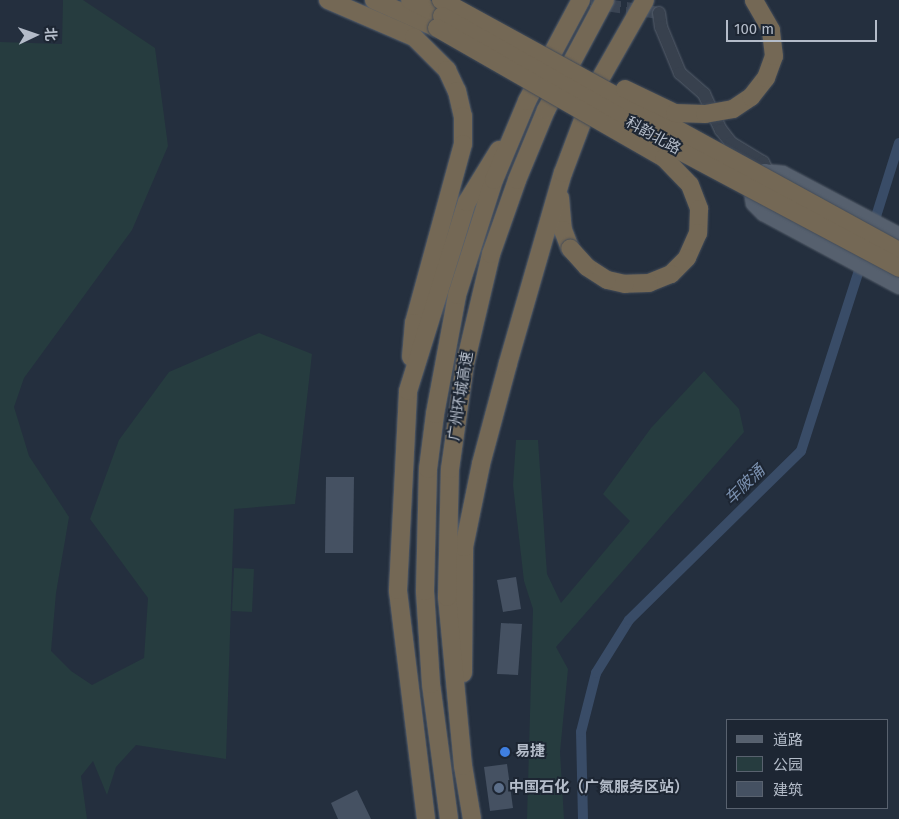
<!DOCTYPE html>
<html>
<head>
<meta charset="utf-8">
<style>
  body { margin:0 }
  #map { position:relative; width:899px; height:819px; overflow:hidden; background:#242f3e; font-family:"Fira Sans","Noto Sans SC",sans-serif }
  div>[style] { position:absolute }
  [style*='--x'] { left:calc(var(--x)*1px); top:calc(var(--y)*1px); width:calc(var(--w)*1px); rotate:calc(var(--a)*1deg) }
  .green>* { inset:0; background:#263c3f }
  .canal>* { height:10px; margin:-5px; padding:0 5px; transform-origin:5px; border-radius:5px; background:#394c67 }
  .building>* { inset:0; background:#455162 }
  .minor-tunnel>* { height:12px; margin-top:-6px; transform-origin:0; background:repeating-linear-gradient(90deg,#3a4453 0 12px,transparent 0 18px) }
  .roads { filter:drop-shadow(0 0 1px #565f6c) drop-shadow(0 0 1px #565f6c) }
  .minor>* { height:12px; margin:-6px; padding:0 6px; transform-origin:6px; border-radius:6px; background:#38414e }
  .major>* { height:15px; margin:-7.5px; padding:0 7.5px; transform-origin:7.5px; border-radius:7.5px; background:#56606e }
  .highway>* { height:18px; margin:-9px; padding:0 9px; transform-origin:9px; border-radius:9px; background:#746855 }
  .bridges { filter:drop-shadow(0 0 1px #434c59) drop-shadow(0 0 1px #434c59) }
  .highway-bridge>* { height:18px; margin:-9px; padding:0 9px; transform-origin:9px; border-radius:9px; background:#746855 }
  .dots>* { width:14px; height:14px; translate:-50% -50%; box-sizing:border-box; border:2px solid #1d2633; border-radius:50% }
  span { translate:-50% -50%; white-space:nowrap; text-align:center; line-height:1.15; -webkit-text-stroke:4px #1d2633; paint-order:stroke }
  .street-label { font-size:15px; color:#b4bcc9 }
  .poi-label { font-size:15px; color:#b4bcc9; font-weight:700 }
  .left { translate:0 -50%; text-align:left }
  .water-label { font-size:16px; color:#7c92b1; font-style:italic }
  .legend { position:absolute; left:726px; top:719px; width:162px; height:90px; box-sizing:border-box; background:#1d2633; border:1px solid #59626f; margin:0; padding:6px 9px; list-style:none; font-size:15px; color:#b4bcc9 }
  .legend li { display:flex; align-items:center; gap:10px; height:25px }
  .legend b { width:25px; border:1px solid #59626f }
  .north { position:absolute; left:10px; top:10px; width:50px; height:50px; -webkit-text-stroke:4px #1d2633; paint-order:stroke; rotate:87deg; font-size:14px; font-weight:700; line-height:20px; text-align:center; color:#b4bcc9 }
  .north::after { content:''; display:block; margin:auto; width:18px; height:22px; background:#b4bcc9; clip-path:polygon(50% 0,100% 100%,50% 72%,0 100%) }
  .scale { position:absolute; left:726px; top:20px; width:151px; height:22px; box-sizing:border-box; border:2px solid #b4bcc9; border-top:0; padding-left:6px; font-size:15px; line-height:18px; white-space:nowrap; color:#b4bcc9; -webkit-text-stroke:4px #1d2633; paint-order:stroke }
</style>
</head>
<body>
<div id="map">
  <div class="green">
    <i style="clip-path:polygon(63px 0,83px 0,155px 48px,168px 146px,132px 230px,24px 378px,14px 407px,29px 456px,69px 517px,56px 593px,51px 651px,71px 671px,92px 685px,144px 658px,148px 598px,90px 519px,119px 440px,169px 372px,259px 333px,312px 354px,295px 504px,234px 509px,226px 759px,136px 745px,116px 767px,107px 795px,93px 761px,81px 776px,87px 819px,0 819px,0 42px,62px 44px)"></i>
    <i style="clip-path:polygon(704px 371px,739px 409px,744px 432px,556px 647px,568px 669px,560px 752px,564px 819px,527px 819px,533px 609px,524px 581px,513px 485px,516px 440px,538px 440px,547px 574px,561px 603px,630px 521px,603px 494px,651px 428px)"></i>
    <i style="clip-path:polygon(234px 568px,254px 569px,252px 612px,232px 611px)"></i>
  </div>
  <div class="canal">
    <i style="--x:873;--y:226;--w:87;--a:-72.6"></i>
    <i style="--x:583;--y:819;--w:87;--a:-91.3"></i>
    <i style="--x:581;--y:732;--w:61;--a:-75.7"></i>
    <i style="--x:596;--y:673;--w:62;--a:-58.1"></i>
    <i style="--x:629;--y:620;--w:241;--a:-44.5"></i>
    <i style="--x:801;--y:451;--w:200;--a:-72.2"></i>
  </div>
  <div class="building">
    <i style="clip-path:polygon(326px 477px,354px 477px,353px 553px,325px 553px)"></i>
    <i style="clip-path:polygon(516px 577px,521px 609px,503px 612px,497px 580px)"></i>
    <i style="clip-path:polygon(501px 623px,522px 624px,518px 675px,497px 674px)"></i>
    <i style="clip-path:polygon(507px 764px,513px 808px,490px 811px,484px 767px)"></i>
    <i style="clip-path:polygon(357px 790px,371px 819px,338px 819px,331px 803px)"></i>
  </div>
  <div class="minor-tunnel">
    <i style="--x:573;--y:0;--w:87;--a:8.6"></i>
  </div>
  <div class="roads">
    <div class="minor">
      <i style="--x:659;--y:13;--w:14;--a:82"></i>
      <i style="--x:661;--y:27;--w:50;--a:67.6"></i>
      <i style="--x:680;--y:73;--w:32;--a:41"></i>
      <i style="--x:704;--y:94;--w:40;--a:65"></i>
      <i style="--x:721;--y:130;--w:16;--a:52"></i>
      <i style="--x:731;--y:143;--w:37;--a:31"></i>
      <i style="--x:763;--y:162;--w:10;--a:66"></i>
    </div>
    <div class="major">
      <i style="--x:899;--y:235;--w:132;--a:-152.1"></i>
      <i style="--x:782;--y:173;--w:18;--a:-174"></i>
      <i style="--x:764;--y:171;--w:23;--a:124"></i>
      <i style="--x:751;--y:190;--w:13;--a:81"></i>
      <i style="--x:753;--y:203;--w:14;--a:45"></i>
      <i style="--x:763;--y:213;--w:154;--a:28.2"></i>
    </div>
    <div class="highway">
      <i style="--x:328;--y:0;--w:94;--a:23.3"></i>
      <i style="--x:414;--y:37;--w:47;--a:45"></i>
      <i style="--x:447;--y:70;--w:23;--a:65"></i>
      <i style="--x:457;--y:91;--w:26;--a:77"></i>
      <i style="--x:463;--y:116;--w:28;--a:90"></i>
      <i style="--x:463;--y:144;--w:186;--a:105.3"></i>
      <i style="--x:414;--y:323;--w:34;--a:95"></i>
      <i style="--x:374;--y:0;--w:69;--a:24"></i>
      <i style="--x:410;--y:0;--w:36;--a:27"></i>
      <i style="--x:560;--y:198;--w:32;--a:85"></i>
      <i style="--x:563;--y:230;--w:19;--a:69"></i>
      <i style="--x:463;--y:673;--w:126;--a:-89.5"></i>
      <i style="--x:464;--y:547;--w:85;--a:-78.4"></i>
      <i style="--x:481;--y:464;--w:105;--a:-75"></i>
      <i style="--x:508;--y:363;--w:198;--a:-73.9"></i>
      <i style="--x:563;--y:173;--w:91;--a:-69.4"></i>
      <i style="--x:595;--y:88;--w:101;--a:-60.4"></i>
      <i style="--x:426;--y:819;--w:231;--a:-97"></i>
      <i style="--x:398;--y:590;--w:199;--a:-87.1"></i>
      <i style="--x:408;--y:391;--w:198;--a:-72.7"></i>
      <i style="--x:467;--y:202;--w:61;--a:-58.4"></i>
      <i style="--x:449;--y:819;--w:136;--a:-97.6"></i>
      <i style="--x:431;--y:684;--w:93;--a:-93.7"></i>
      <i style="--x:425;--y:591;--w:122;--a:-88.6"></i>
      <i style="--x:428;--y:469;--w:55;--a:-82.7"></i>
      <i style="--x:435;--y:414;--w:121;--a:-79.5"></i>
      <i style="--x:457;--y:295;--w:121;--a:-72.2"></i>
      <i style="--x:494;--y:180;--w:86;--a:-67.3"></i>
      <i style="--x:527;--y:101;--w:115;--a:-61.9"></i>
      <i style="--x:472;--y:819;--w:54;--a:-99.6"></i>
      <i style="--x:463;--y:766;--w:170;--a:-95.4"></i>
      <i style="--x:447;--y:597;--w:128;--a:-88.7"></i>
      <i style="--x:450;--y:469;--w:106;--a:-81.9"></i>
      <i style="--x:465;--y:364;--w:113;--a:-76.7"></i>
      <i style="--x:491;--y:254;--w:78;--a:-70.6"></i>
      <i style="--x:517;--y:180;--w:76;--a:-67.5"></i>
      <i style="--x:546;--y:110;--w:125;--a:-61.8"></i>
    </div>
  </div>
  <div class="bridges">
    <div class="highway-bridge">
      <i style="--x:441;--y:0;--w:522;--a:28.72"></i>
      <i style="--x:442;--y:16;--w:261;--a:29.6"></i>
      <i style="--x:669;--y:145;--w:261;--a:28.1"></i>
      <i style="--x:437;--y:28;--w:262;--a:29.8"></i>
      <i style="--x:664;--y:158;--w:37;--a:46"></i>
      <i style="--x:690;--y:185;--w:26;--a:69"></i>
      <i style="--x:699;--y:209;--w:24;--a:92"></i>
      <i style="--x:698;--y:233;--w:27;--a:114"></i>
      <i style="--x:687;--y:258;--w:23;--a:135"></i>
      <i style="--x:671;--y:274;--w:24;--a:158"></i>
      <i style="--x:649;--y:283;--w:24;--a:178"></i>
      <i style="--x:625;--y:284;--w:18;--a:-167"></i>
      <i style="--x:607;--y:280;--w:24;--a:-147"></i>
      <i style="--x:587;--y:267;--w:25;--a:-132"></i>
      <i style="--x:625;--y:89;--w:55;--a:25.6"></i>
      <i style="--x:675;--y:113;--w:30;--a:2"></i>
      <i style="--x:705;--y:114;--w:28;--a:-10"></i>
      <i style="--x:733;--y:109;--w:22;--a:-34"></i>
      <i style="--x:751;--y:97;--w:24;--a:-52"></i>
      <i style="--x:766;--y:78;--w:23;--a:-70"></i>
      <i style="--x:774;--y:56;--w:26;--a:-97"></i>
      <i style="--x:771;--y:30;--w:34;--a:-120"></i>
    </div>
  </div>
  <div class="dots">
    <i style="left:505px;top:752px;background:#3f7fe0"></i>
    <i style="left:499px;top:788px;background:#5c6f8a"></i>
  </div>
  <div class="street-label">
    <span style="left:653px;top:136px;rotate:29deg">科韵北路</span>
    <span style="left:461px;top:396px;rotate:-81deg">广州环城高速</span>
  </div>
  <div class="poi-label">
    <span class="left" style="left:515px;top:752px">易捷</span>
    <span class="left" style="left:509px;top:788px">中国石化（广氮服务区站）</span>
  </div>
  <div class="water-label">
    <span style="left:745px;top:485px;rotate:-44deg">车陂涌</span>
  </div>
  <ul class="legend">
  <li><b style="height:6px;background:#56606e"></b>道路</li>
  <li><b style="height:14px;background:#263c3f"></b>公园</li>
  <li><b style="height:14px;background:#455162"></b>建筑</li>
  </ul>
  <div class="north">北</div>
  <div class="scale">100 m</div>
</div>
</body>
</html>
